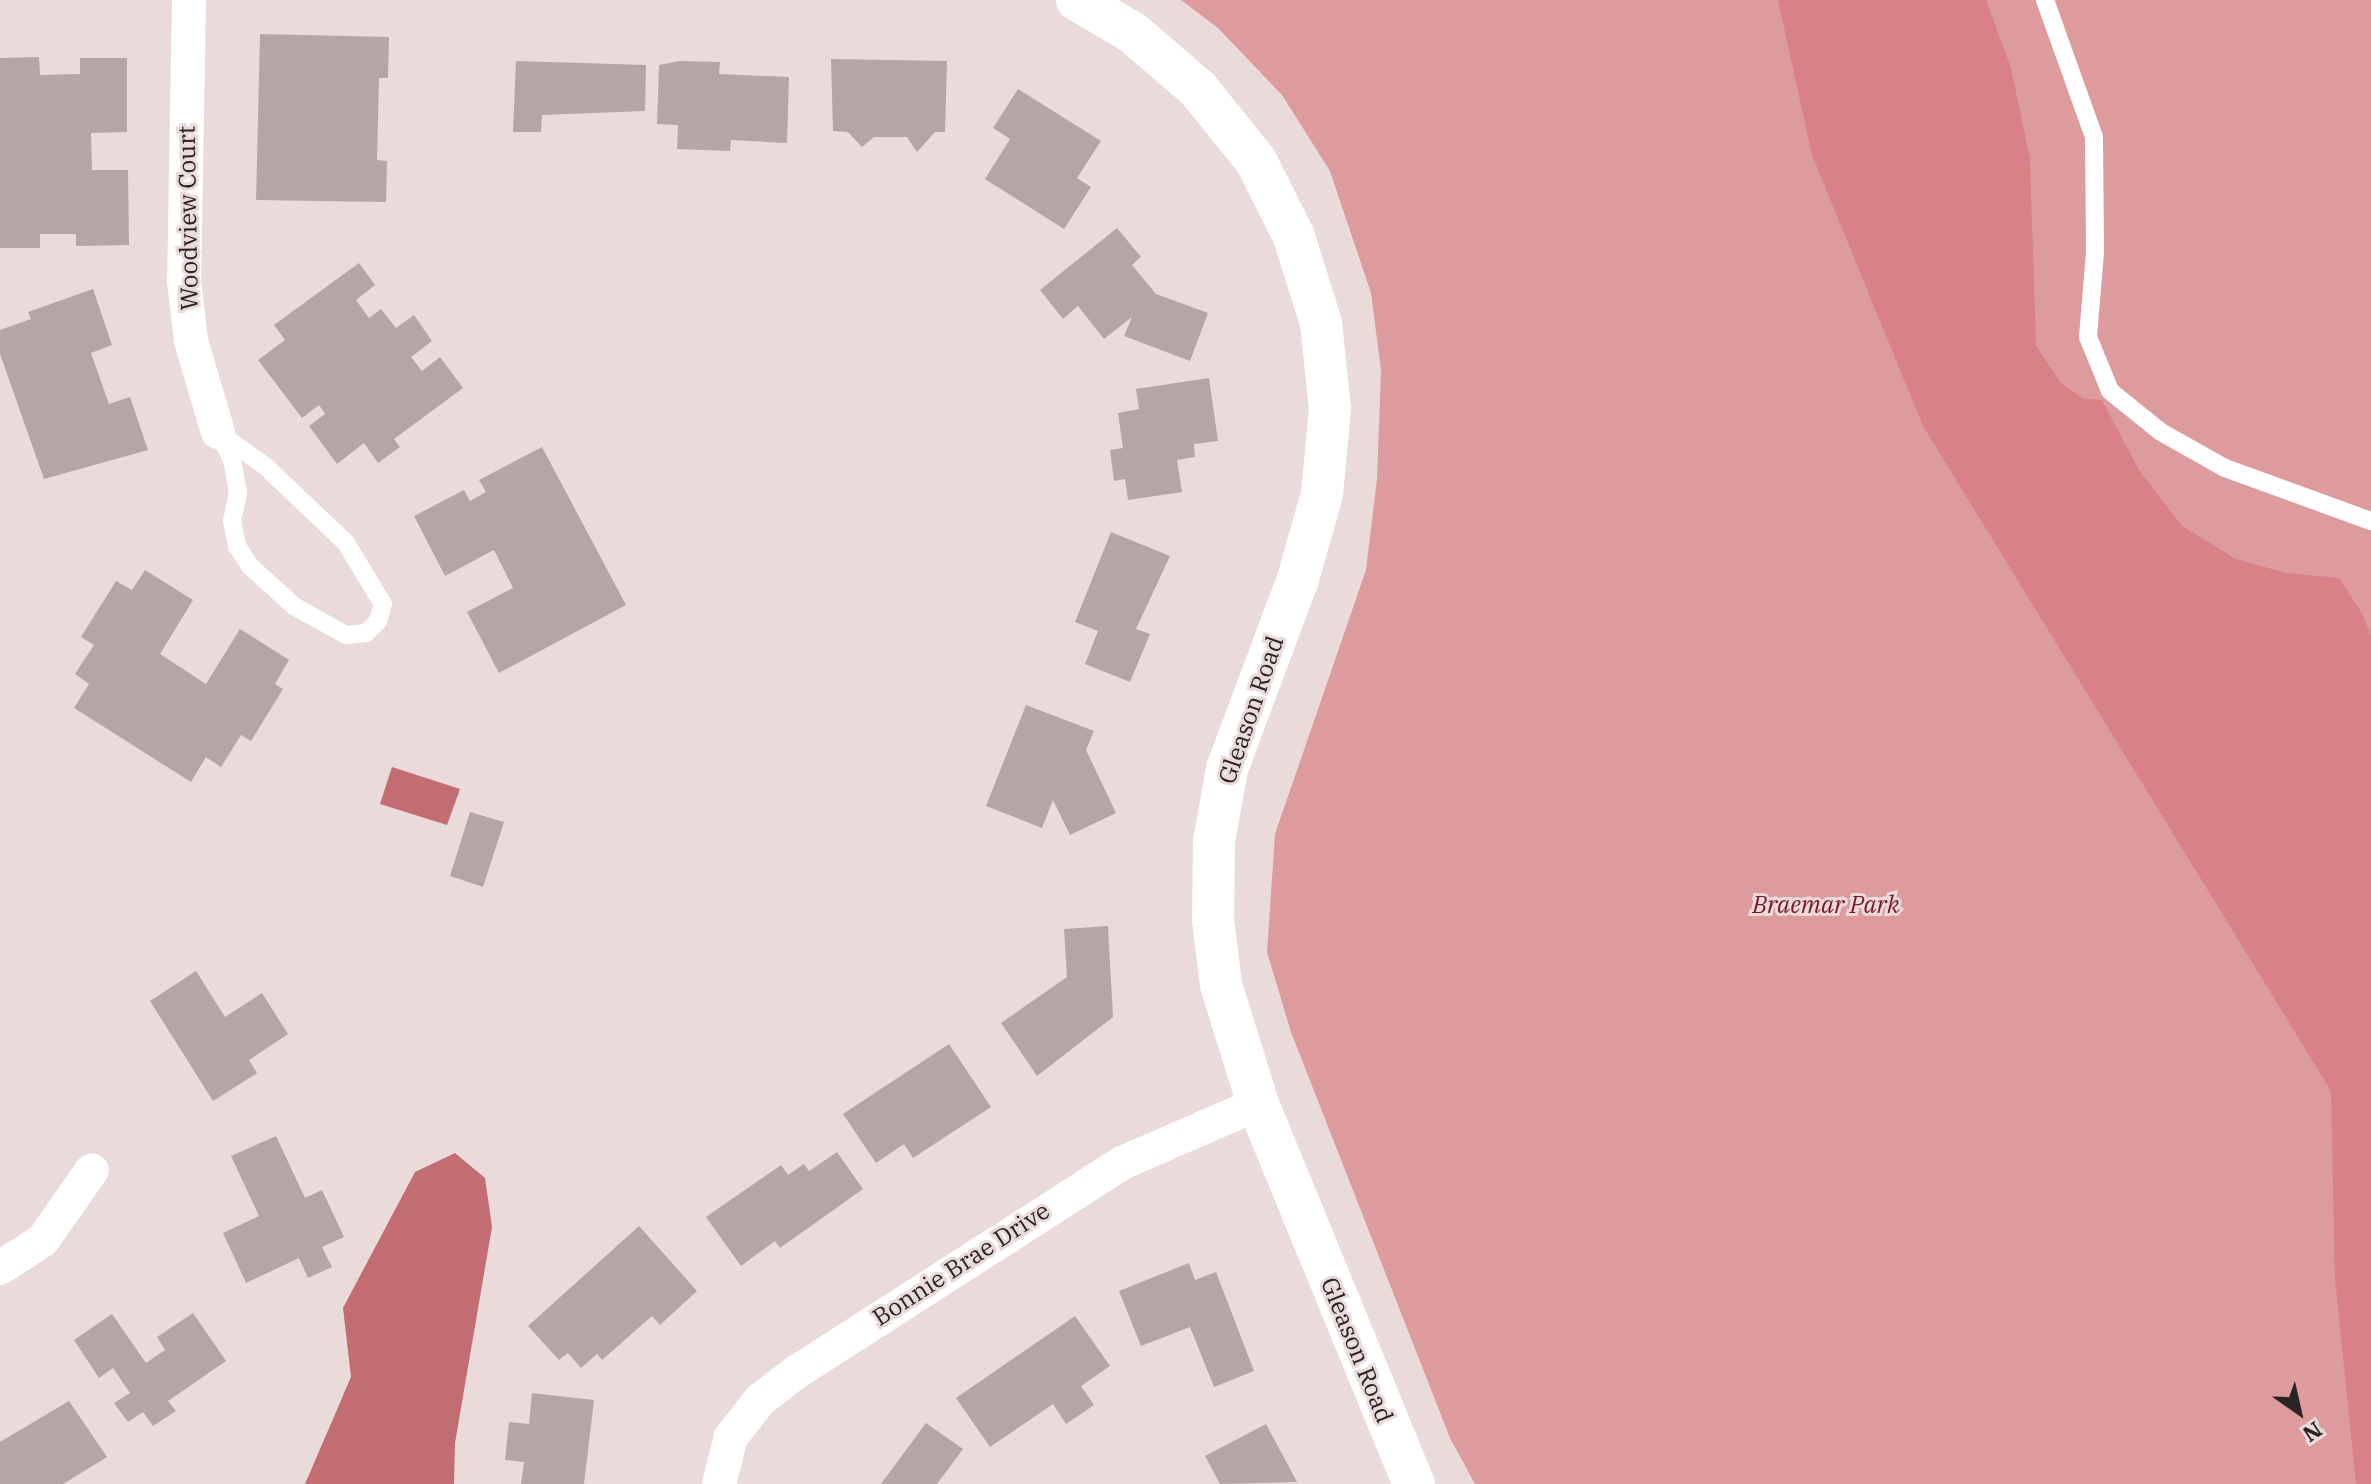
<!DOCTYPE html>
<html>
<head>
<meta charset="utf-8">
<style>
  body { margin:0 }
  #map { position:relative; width:2371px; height:1484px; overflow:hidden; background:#eadada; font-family:"IBM Plex Serif",serif }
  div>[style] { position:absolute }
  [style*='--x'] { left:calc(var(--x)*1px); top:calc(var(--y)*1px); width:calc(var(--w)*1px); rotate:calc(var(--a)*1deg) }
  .green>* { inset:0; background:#dd9b9e }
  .forest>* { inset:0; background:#d88186 }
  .water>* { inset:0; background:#c26d72 }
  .building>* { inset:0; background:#b5a6a6 }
  .service>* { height:18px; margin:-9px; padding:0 9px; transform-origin:9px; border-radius:9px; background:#fff }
  .minor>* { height:34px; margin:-17px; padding:0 17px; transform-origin:17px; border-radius:17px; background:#fff }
  .tertiary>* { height:42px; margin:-21px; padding:0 21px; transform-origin:21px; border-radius:21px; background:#fff }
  span { translate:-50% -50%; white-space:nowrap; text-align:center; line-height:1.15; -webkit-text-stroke:6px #eadada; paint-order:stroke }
  .street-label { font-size:24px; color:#292323 }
  .park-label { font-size:24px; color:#7e152a; font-style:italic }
  .north { position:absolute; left:2259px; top:1372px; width:80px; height:80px; -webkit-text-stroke:6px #eadada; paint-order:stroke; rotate:146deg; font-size:22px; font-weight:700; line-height:32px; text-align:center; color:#292323 }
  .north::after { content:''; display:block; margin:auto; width:28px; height:36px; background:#292323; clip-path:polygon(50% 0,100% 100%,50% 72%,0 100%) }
</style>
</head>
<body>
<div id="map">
  <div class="green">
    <i style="clip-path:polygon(1181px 0,2371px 0,2371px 1484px,1475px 1484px,1450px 1438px,1291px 1032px,1267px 952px,1275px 834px,1366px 570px,1377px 479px,1381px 370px,1371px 293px,1330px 171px,1282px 95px,1218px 28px)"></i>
  </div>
  <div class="forest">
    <i style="clip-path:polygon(1778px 0,1986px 0,2011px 68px,2030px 159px,2036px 346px,2061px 383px,2084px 399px,2102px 400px,2139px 470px,2182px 526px,2236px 559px,2286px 573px,2339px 578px,2363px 615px,2371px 636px,2371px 1484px,2356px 1484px,2335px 1279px,2331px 1091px,1923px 426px,1812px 155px)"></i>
  </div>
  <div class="water">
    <i style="clip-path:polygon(392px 767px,460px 789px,447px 825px,380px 804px)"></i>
    <i style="clip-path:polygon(455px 1153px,485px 1178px,492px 1227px,455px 1443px,454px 1484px,305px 1484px,351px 1377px,343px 1308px,415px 1172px)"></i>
  </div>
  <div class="building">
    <i style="clip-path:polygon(260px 34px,389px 37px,388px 78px,379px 78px,377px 160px,387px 161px,386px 202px,256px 200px)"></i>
    <i style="clip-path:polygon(39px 57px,40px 75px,80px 74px,80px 58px,127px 58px,127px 132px,91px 133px,92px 170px,128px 170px,129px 245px,76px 246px,76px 234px,40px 234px,40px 248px,0 248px,0 58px)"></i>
    <i style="clip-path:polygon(831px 59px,947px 61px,945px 132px,935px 132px,917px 152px,907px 137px,874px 137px,862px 147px,848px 132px,833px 131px)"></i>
    <i style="clip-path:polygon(516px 61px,646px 65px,645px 111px,542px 115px,541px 132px,513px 132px)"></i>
    <i style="clip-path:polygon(680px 61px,720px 62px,719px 74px,789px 77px,787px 143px,731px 140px,730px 151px,677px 149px,678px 125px,657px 124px,659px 65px)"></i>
    <i style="clip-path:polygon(1018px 89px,1101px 141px,1077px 178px,1091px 187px,1064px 229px,985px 179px,1010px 139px,993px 128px)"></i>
    <i style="clip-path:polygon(1117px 228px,1141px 257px,1132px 265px,1156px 294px,1208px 313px,1190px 361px,1124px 336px,1132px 317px,1104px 339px,1078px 306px,1063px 319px,1040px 290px)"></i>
    <i style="clip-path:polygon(359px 263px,375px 285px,356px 300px,369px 318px,381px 309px,396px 328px,414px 315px,432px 341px,411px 357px,422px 371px,440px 357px,463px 388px,394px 439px,400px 447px,378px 463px,364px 443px,337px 464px,309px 426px,325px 414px,319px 405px,302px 418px,258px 360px,285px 340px,274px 325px)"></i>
    <i style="clip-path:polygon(93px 289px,112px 345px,91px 353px,109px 404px,130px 397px,148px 450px,44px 479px,0 354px,0 330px,31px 319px,28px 312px)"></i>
    <i style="clip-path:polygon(1209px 378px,1218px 441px,1194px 444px,1195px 457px,1177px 460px,1182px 492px,1128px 500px,1125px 479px,1114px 481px,1110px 450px,1123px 448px,1118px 413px,1139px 409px,1136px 389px)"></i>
    <i style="clip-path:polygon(542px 447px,626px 605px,499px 673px,467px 612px,513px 588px,494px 550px,445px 576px,414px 516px,464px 490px,470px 501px,486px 492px,479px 480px)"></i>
    <i style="clip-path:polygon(1111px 532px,1170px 556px,1136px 629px,1150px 634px,1130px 682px,1085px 664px,1098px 631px,1075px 622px)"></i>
    <i style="clip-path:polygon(145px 570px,193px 600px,160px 654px,206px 684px,240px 629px,289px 660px,275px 684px,283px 689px,251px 741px,241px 735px,221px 767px,206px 757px,191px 782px,74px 708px,89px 684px,75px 674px,94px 645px,81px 637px,116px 581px,132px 590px)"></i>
    <i style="clip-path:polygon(1026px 705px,1094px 731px,1086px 750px,1116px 813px,1070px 835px,1053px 800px,1042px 828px,986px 806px)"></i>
    <i style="clip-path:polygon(470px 812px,504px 822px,483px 887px,450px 876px)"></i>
    <i style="clip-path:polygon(1108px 926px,1113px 1017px,1037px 1076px,1001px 1023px,1067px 977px,1064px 929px)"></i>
    <i style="clip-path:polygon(196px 971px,225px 1017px,262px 993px,288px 1034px,249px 1060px,257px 1073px,213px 1101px,150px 1001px)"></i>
    <i style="clip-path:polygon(949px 1044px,991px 1107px,913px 1158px,904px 1144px,876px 1163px,843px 1114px)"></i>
    <i style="clip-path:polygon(276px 1136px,305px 1198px,322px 1190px,344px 1237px,322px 1247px,332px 1267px,308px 1278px,299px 1258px,246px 1283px,223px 1233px,259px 1216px,231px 1156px)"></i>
    <i style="clip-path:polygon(837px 1152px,863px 1189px,780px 1248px,775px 1241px,741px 1266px,706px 1217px,781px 1165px,788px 1175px,804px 1164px,809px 1171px)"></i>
    <i style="clip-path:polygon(639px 1226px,697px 1291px,660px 1325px,652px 1316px,602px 1360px,597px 1354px,581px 1368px,568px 1353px,559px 1360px,528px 1326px)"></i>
    <i style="clip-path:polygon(1189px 1263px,1195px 1280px,1216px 1272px,1254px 1371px,1214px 1387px,1190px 1327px,1141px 1346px,1119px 1291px)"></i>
    <i style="clip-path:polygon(193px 1313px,226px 1361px,168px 1401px,176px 1411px,153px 1426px,143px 1412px,128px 1422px,114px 1403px,130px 1393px,113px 1368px,99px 1378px,74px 1340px,112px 1314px,146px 1363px,165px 1350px,157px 1337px)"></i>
    <i style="clip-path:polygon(1075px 1316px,1110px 1366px,1081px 1386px,1094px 1405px,1066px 1424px,1053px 1404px,990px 1447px,956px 1398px)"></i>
    <i style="clip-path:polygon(532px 1393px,594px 1400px,584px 1484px,521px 1484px,524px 1462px,505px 1460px,509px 1422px,529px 1424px)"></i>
    <i style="clip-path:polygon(69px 1401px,107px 1457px,63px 1484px,0 1484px,0 1442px)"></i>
    <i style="clip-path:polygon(926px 1423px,963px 1449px,937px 1484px,881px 1484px)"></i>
    <i style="clip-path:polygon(1266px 1424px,1297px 1482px,1220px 1484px,1205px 1456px)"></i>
  </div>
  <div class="service">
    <i style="--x:2045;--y:0;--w:145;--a:70.3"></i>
    <i style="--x:2094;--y:137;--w:116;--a:89.5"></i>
    <i style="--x:2095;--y:253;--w:84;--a:94.8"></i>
    <i style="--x:2088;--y:337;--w:58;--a:67.8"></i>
    <i style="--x:2110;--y:391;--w:65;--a:38.8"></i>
    <i style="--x:2161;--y:432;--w:73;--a:29.4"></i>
    <i style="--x:2225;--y:468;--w:155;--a:20"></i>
    <i style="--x:218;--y:432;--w:58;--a:35.9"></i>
    <i style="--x:265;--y:466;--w:112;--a:43.5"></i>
    <i style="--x:346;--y:543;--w:71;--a:58.8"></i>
    <i style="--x:383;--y:604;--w:18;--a:106"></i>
    <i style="--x:378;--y:621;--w:17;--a:135"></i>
    <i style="--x:366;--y:633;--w:20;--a:174"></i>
    <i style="--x:346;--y:635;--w:60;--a:-150.9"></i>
    <i style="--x:294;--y:606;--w:59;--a:-137.7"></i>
    <i style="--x:250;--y:566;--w:24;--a:-123"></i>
    <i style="--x:237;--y:546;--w:25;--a:-101"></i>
    <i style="--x:232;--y:521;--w:29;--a:-78"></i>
    <i style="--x:238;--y:493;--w:34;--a:-100"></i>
    <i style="--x:232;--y:460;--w:31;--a:-117"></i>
  </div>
  <div class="minor">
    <i style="--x:189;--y:0;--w:281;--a:91"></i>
    <i style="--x:184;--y:281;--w:60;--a:83.3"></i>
    <i style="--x:191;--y:341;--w:95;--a:73.5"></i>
    <i style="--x:0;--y:1268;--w:51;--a:-33.1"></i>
    <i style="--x:43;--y:1240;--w:85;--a:-55"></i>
    <i style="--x:719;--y:1484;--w:49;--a:-75.7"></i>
    <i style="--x:731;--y:1437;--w:47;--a:-51.9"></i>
    <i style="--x:760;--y:1400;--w:44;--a:-37.6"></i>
    <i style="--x:795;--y:1373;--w:389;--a:-32.7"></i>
    <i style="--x:1122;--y:1163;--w:148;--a:-23.5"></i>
  </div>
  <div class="tertiary">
    <i style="--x:1077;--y:0;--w:65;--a:30.5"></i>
    <i style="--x:1133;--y:33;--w:86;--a:40.7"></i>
    <i style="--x:1198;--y:89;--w:92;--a:51.1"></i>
    <i style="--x:1256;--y:161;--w:85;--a:63.4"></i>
    <i style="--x:1294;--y:237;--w:90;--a:72.6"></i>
    <i style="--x:1321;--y:323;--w:85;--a:84"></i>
    <i style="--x:1330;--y:408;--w:86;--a:95.3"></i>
    <i style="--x:1322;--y:494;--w:88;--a:105.8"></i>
    <i style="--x:1298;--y:579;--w:203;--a:110.5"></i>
    <i style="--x:1227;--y:769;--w:74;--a:100.1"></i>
    <i style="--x:1214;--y:842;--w:77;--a:90.7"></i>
    <i style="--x:1213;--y:919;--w:66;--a:83.1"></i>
    <i style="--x:1221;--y:985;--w:125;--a:72.7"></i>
    <i style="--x:1258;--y:1104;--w:411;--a:67.7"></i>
  </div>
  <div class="street-label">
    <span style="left:188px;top:218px;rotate:-91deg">Woodview Court</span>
    <span style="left:1251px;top:710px;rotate:-71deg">Gleason Road</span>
    <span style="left:961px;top:1264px;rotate:-33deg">Bonnie Brae Drive</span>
    <span style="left:1357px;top:1350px;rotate:68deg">Gleason Road</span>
  </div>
  <div class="park-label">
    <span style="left:1826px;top:905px">Braemar Park</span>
  </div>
  <div class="north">N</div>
</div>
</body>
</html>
